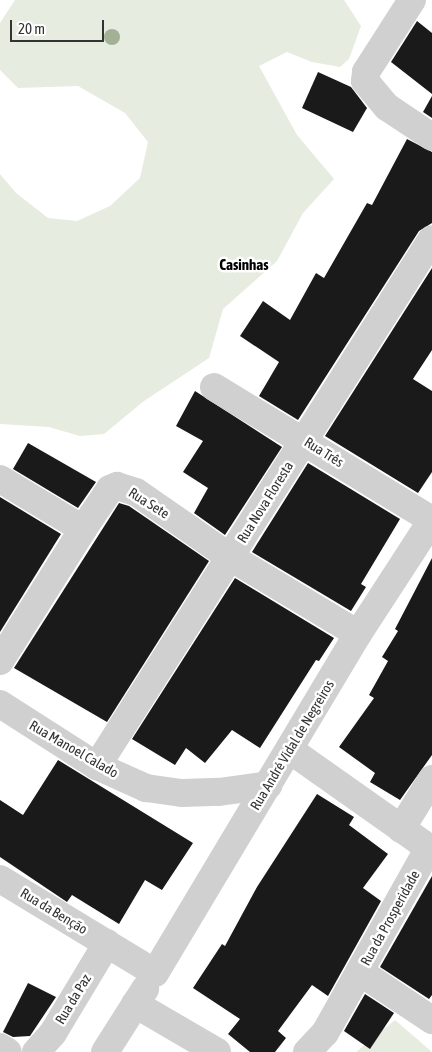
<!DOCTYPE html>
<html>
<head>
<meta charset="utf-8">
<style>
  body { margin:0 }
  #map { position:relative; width:432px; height:1052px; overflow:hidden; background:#fff; font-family:"Asap Condensed",sans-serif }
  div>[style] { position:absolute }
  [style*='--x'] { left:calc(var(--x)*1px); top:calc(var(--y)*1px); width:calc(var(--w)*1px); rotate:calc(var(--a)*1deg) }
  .green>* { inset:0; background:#e6ecdf }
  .building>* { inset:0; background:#1a1a1a }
  .street>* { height:28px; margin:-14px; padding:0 14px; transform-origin:14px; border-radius:14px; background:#d0d0d0 }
  .trees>* { width:16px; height:16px; margin:-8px; border-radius:50%; background:#a2b095 }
  span { translate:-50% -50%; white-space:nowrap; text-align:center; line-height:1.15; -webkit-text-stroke:5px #fff; paint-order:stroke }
  .street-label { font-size:14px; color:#333 }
  .neighbourhood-label { font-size:15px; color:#000; font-weight:700 }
  .scale { position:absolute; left:10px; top:20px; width:94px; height:22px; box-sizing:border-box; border:2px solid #333; border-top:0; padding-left:6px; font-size:15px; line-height:18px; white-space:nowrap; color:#333; -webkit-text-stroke:4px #fff; paint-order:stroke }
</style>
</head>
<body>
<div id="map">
  <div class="green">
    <i style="clip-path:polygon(15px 0,344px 0,361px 26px,349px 59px,340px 67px,312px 62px,287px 52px,259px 66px,297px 135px,334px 179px,303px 213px,277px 261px,223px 309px,209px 358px,144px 401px,104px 434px,80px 436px,49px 427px,0 424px,0 174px,16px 193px,48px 218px,77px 221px,110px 206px,140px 178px,148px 142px,125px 113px,78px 86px,18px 88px,0 70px,0 23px)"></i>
    <i style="clip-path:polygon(395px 1020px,432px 1052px,356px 1052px)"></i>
  </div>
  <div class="building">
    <i style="clip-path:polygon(417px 21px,432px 33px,432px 94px,391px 62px)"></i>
    <i style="clip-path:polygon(318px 72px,351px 87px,367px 108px,353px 132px,302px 108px)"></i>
    <i style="clip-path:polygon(432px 96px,432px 118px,423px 112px)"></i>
    <i style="clip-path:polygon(407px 139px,432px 152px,432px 223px,419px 231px,298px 420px,259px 396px,279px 362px,240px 336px,263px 301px,290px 320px,316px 273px,324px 278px,367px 203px,372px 205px)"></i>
    <i style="clip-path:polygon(432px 268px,432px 350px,413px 379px,432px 391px,432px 472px,418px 493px,325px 436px)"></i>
    <i style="clip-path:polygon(195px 391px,282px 447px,225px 535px,194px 513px,208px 488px,183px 472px,203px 441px,176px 426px)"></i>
    <i style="clip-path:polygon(28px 443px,96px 482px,78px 508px,13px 469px)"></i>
    <i style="clip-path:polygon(308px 463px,400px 519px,361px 584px,366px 587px,351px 611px,252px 552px)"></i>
    <i style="clip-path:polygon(0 497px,61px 534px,0 632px)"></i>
    <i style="clip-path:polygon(119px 503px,129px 506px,209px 561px,107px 722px,14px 668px)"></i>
    <i style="clip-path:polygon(432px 558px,432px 755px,400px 800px,370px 782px,375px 773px,339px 747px,374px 698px,369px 695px,388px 661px,382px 657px,398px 631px,395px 629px)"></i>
    <i style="clip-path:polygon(235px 578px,334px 638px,319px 661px,316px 660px,260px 748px,232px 730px,205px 763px,186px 748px,175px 765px,132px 739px)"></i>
    <i style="clip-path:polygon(58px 760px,193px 843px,162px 890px,145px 880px,119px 924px,72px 895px,67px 902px,0 857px,0 800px,23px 815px)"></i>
    <i style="clip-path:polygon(317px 794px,354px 817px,349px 825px,388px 854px,363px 888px,381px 901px,328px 996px,312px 985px,278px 1031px,286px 1038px,275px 1052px,250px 1052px,228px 1034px,240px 1019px,193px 988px,222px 944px,225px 946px,257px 887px)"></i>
    <i style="clip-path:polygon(432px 876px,432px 995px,429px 999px,380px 967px)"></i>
    <i style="clip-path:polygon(28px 983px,56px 997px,30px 1036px,13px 1037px,3px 1032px)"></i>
    <i style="clip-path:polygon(365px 994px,394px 1013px,370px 1049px,344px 1031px)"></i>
  </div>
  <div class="street">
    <i style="--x:412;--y:0;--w:85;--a:122.6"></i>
    <i style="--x:366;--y:72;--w:9;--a:96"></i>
    <i style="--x:365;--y:81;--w:34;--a:50"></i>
    <i style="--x:387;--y:107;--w:54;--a:33.7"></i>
    <i style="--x:214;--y:387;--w:255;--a:31.4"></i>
    <i style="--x:0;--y:479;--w:97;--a:31.1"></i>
    <i style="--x:0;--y:661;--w:156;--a:-57.8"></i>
    <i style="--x:83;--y:529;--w:48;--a:-56"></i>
    <i style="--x:110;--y:489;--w:8;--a:-23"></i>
    <i style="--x:117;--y:486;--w:20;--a:18"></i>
    <i style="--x:136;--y:492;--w:114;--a:34.7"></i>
    <i style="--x:230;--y:557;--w:149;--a:31"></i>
    <i style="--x:0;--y:704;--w:115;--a:32.6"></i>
    <i style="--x:97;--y:766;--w:54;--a:24.2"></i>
    <i style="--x:146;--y:788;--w:36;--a:8"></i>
    <i style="--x:182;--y:793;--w:37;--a:-2"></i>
    <i style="--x:219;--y:792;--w:50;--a:-8"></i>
    <i style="--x:290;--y:750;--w:174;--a:35.2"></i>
    <i style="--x:97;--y:766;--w:624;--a:-57.56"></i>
    <i style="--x:401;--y:829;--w:59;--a:-58.2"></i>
    <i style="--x:0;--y:879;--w:181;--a:31.2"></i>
    <i style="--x:155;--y:973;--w:395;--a:-59.1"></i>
    <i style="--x:358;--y:634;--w:136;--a:-57"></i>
    <i style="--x:360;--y:972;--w:87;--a:33.7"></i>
    <i style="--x:135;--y:1004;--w:95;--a:30.3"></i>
    <i style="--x:0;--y:1047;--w:9;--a:32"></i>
    <i style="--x:36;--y:1052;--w:25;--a:-48"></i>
    <i style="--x:53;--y:1033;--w:105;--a:-59"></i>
    <i style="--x:105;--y:1052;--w:75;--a:-57.6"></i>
    <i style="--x:307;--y:1052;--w:26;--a:-47"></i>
    <i style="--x:325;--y:1033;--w:212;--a:-60.7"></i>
  </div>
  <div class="trees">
    <i style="left:112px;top:37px"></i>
  </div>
  <div class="street-label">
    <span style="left:324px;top:452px;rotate:32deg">Rua Três</span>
    <span style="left:265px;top:502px;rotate:-58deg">Rua Nova Floresta</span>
    <span style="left:149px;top:503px;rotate:32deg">Rua Sete</span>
    <span style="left:292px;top:745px;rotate:-59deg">Rua André Vidal de Negreiros</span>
    <span style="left:74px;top:749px;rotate:30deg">Rua Manoel Calado</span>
    <span style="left:54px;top:911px;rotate:31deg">Rua da Benção</span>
    <span style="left:390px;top:918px;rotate:-61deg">Rua da Prosperidade</span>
    <span style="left:73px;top:999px;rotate:-59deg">Rua da Paz</span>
  </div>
  <div class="neighbourhood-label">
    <span style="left:244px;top:265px">Casinhas</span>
  </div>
  <div class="scale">20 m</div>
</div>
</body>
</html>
